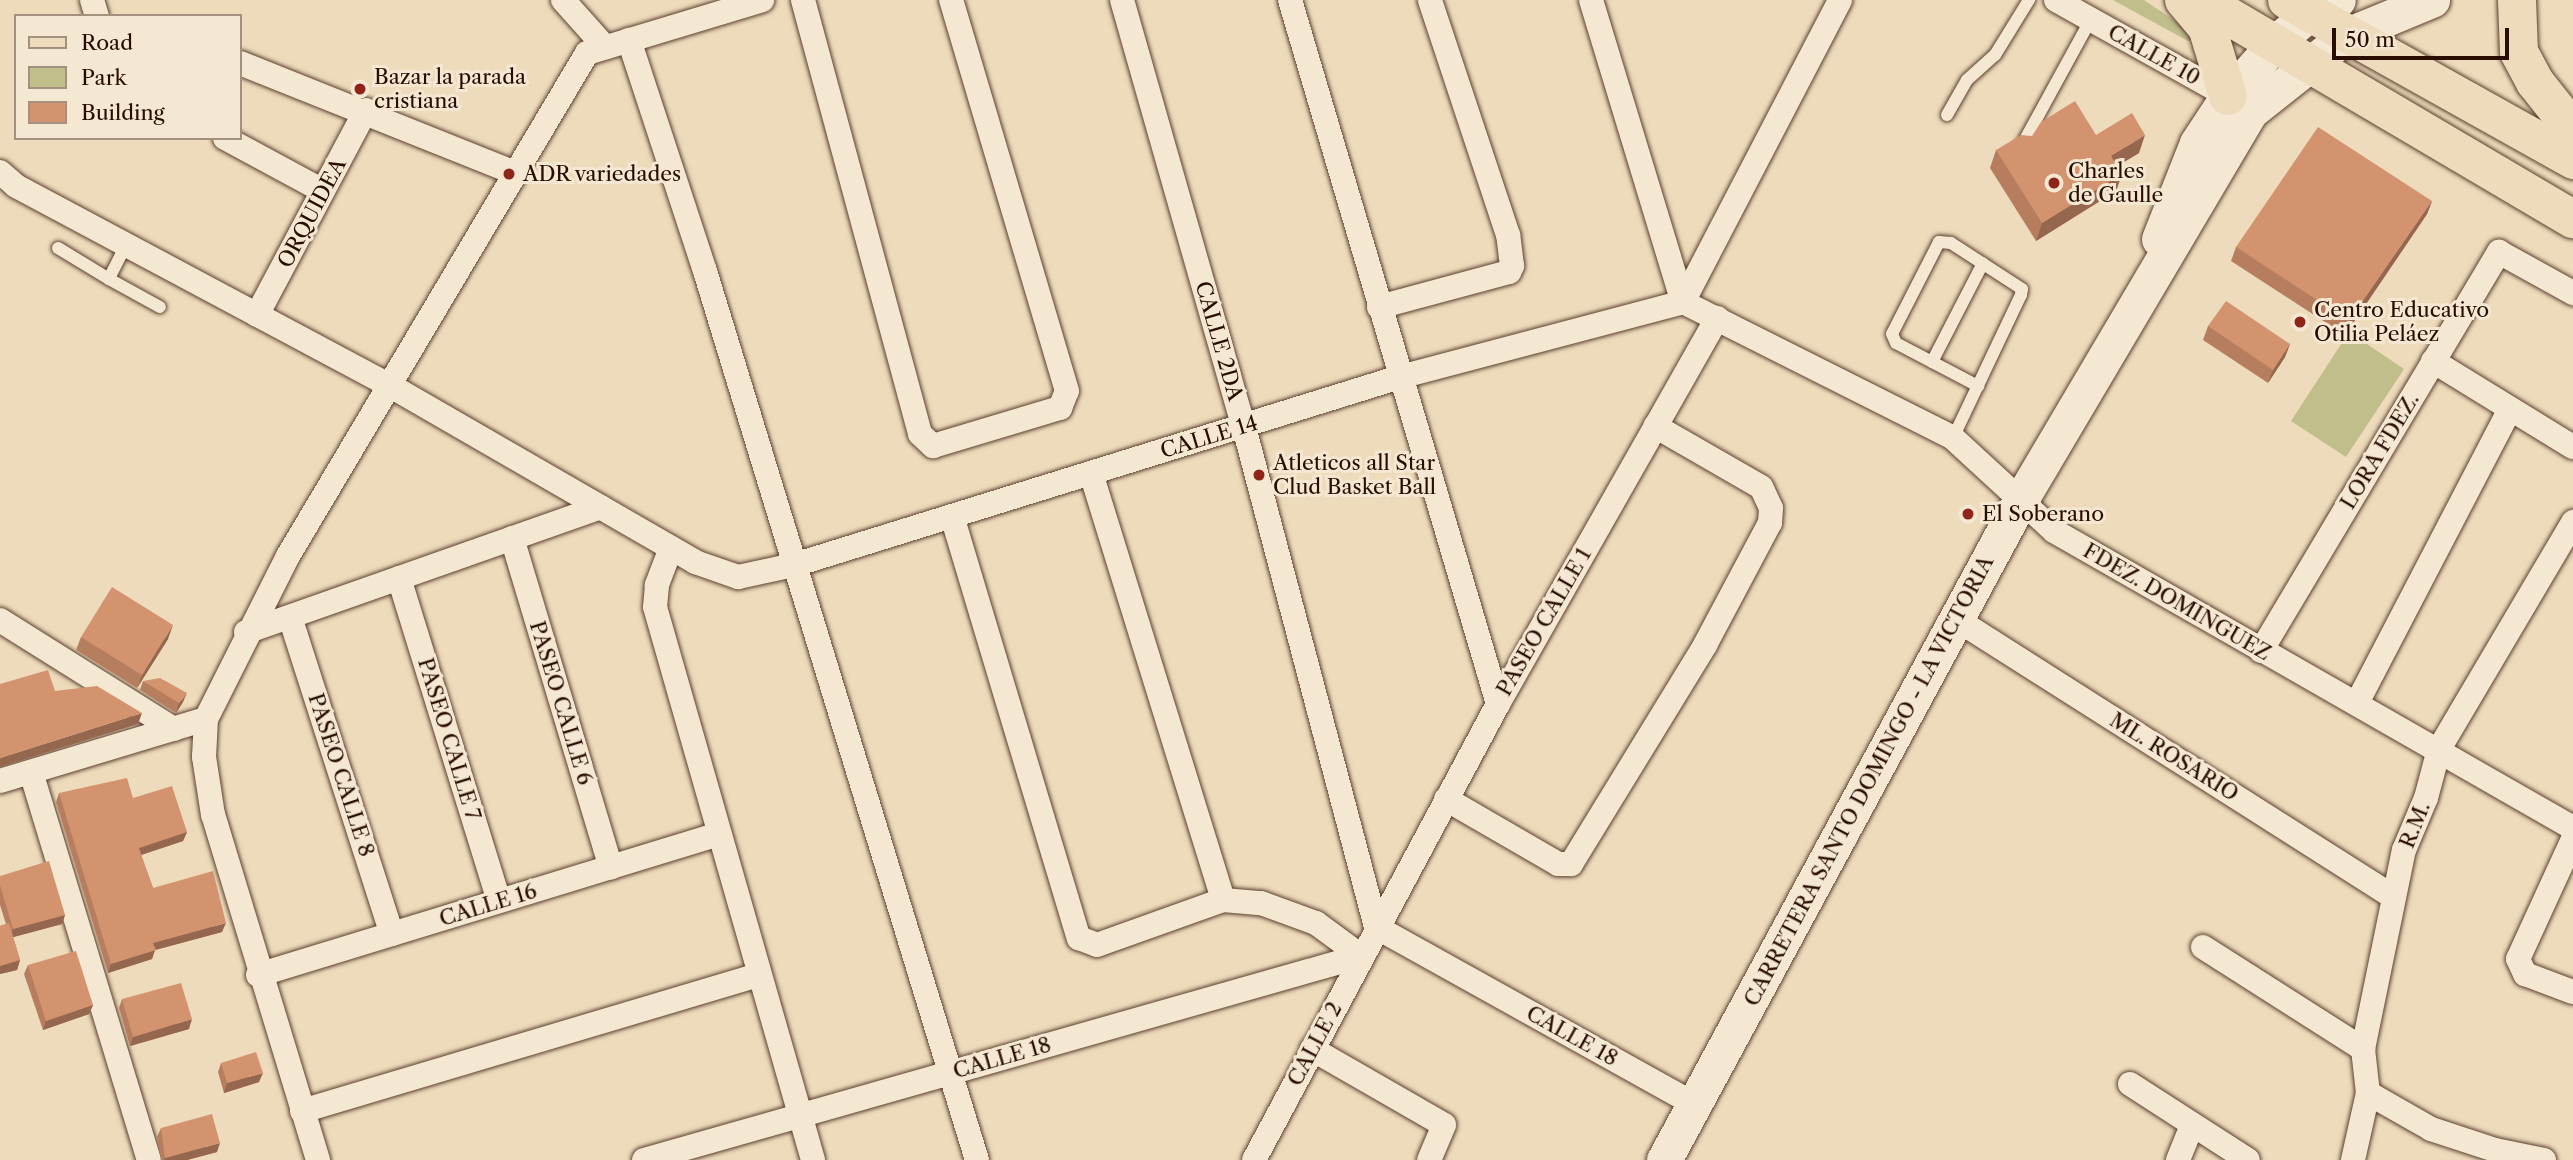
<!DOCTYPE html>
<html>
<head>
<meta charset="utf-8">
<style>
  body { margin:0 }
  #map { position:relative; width:2573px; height:1160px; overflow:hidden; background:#eedbbb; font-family:"Libre Caslon Text",serif }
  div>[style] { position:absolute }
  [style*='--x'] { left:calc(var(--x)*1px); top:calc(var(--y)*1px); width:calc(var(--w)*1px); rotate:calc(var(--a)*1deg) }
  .green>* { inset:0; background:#c0be8b }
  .roads { filter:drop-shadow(0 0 2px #5b4030) drop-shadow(0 0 2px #5b4030) }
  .lane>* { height:12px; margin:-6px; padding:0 6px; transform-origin:6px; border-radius:6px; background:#f4e8d3 }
  .street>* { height:24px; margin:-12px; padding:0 12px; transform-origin:12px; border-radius:12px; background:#f4e8d3 }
  .secondary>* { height:35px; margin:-17.5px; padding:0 17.5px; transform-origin:17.5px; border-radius:17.5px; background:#f4e8d3 }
  .primary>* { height:38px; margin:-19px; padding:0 19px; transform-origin:19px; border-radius:19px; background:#eedbbb }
  .wall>* { inset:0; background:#b67e5f }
  .shaded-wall>* { inset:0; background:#94674e }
  .building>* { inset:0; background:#d4936f }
  .dots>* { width:19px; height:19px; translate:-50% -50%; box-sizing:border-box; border:4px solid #f4e8d3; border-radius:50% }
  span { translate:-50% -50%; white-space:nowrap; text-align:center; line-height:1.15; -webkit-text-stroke:6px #f4e8d3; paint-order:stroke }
  .street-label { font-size:21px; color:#2a0d01 }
  .poi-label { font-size:21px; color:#2a0d01 }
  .left { translate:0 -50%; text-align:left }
  .legend { position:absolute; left:14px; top:14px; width:228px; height:126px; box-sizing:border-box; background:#f4e8d3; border:2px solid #a3907f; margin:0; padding:9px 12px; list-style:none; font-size:21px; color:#2a0d01 }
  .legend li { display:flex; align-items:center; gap:14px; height:35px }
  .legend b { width:35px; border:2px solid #a3907f }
  .scale { position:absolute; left:2332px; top:28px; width:177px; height:32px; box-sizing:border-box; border:4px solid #2a0d01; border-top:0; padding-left:9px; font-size:21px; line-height:24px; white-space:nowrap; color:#2a0d01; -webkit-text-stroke:5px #f4e8d3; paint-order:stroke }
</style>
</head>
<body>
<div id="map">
  <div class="green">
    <i style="clip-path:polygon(2113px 0,2144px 0,2199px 37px,2188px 41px)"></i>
    <i style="clip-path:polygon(2349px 332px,2404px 369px,2346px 457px,2291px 421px)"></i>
  </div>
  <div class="roads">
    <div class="lane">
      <i style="--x:1947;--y:115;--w:40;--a:-60.3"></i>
      <i style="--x:1967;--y:80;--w:38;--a:-42"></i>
      <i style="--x:1995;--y:55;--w:65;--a:-58.3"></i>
      <i style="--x:2021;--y:147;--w:146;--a:-61.3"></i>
      <i style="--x:126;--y:245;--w:38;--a:117"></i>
      <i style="--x:109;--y:279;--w:58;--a:28.8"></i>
      <i style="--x:58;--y:248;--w:60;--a:31.3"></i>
      <i style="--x:1932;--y:362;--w:111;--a:-62.7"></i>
      <i style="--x:1953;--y:438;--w:158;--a:-64.6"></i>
      <i style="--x:2021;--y:295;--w:6;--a:-81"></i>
      <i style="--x:2022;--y:289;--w:85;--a:-147.1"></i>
      <i style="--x:1951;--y:243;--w:12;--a:-175"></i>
      <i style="--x:1939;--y:242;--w:103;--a:117.1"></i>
      <i style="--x:1892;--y:334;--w:10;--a:66"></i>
      <i style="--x:1896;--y:343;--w:93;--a:27.7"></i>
    </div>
    <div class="street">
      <i style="--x:92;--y:0;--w:17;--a:73"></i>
      <i style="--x:563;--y:0;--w:63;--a:48.2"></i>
      <i style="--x:803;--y:0;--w:449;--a:74.9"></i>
      <i style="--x:920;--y:434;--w:18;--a:43"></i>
      <i style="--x:933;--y:446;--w:133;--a:-16.7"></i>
      <i style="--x:1060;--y:408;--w:18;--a:-68"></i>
      <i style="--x:1067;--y:391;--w:408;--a:-106.5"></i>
      <i style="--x:1122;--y:0;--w:444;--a:74.1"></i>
      <i style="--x:1244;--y:427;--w:517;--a:75.21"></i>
      <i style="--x:1290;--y:0;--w:734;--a:73.54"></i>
      <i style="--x:1591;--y:0;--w:316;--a:73.1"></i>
      <i style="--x:2056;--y:0;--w:203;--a:29.2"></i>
      <i style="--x:629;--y:40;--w:243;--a:71.8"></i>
      <i style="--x:705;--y:271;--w:930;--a:72.99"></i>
      <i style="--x:240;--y:63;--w:296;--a:21.8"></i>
      <i style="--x:225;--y:138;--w:111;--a:28.4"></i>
      <i style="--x:0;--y:172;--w:21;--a:41"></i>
      <i style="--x:16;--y:186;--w:423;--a:28.1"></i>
      <i style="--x:389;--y:385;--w:354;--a:30"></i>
      <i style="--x:695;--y:562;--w:46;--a:19.2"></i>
      <i style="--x:738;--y:577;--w:57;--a:-12.1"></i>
      <i style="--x:794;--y:565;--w:634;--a:-17.24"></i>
      <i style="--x:1400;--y:377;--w:293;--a:-14.8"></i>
      <i style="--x:1683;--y:302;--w:302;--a:26.7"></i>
      <i style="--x:1953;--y:438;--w:137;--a:42.6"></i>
      <i style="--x:2054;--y:531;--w:598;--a:29.78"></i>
      <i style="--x:1683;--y:302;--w:340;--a:-62.5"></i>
      <i style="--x:1379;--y:307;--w:135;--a:-15.1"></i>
      <i style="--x:1509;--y:272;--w:7;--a:-63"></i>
      <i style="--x:1512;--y:266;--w:31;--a:-97"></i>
      <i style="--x:1508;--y:235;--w:248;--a:-108.4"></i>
      <i style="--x:257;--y:315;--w:232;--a:-62"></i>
      <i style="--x:2433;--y:361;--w:164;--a:31.6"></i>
      <i style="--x:1091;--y:473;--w:447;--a:72.8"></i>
      <i style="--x:952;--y:516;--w:441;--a:73.3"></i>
      <i style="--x:1079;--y:938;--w:19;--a:21"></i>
      <i style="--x:1097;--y:945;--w:134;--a:-19.7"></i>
      <i style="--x:1223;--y:900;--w:38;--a:5"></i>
      <i style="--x:1261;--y:903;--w:59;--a:20"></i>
      <i style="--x:1316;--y:923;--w:56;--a:36.3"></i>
      <i style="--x:512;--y:538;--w:344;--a:73.3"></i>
      <i style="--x:671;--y:548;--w:40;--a:111"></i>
      <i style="--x:657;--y:585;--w:22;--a:95"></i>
      <i style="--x:655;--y:607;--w:575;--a:74.05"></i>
      <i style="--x:399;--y:578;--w:338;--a:72.8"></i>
      <i style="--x:290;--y:617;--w:333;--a:72.2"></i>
      <i style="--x:1956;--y:619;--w:517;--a:32.43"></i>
      <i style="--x:0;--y:620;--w:205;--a:32.1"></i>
      <i style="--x:246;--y:632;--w:376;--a:-19.4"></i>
      <i style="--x:2261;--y:651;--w:465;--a:-59.2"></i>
      <i style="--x:2499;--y:252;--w:85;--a:29"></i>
      <i style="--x:2357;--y:703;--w:331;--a:-62.5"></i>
      <i style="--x:31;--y:772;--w:406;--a:73.1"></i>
      <i style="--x:0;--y:781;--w:215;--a:-16.8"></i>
      <i style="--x:1446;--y:799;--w:129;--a:30.1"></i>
      <i style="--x:1558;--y:864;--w:13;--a:0"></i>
      <i style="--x:1571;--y:864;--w:257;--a:-58.5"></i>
      <i style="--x:1705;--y:645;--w:138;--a:-62"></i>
      <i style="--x:1770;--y:523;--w:15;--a:-86"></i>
      <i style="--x:1771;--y:508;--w:23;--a:-115"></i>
      <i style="--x:1761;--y:487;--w:122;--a:-150.1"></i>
      <i style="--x:2573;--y:839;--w:132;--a:114.6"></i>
      <i style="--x:2518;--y:959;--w:17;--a:65"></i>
      <i style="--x:2525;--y:974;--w:51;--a:20.6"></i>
      <i style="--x:1376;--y:927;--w:364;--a:29.1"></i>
      <i style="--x:2203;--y:947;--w:190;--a:32.5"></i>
      <i style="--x:258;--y:975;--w:482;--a:-17"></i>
      <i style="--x:1312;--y:1049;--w:152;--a:29.9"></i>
      <i style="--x:1444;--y:1125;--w:38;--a:113"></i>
      <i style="--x:2130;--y:1084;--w:140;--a:32.8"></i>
      <i style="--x:2368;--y:1093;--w:73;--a:29.7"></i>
      <i style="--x:2431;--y:1129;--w:67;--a:18.2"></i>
      <i style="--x:2495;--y:1150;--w:50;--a:11.5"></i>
      <i style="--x:302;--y:1111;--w:477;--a:-16.6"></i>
      <i style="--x:318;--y:1160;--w:361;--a:-106.9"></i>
      <i style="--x:213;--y:815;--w:59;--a:-98.8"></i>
      <i style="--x:204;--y:757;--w:38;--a:-87"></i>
      <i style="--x:206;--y:719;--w:182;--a:-63.3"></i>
      <i style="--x:288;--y:556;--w:585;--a:-59.27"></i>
      <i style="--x:587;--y:53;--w:183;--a:-16.8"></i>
      <i style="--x:644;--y:1160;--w:745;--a:-15.88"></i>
      <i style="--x:1254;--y:1160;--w:517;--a:-61.85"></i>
      <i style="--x:1498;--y:704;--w:444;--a:-60.4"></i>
      <i style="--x:2178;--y:1160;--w:38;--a:-68"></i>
      <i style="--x:2353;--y:1160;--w:69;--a:-77.4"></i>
      <i style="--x:2368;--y:1093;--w:44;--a:-96.5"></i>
      <i style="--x:2363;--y:1049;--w:203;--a:-78.4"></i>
      <i style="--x:2404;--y:850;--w:56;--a:-67.1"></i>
      <i style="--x:2426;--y:798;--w:51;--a:-75.1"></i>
      <i style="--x:2439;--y:749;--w:264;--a:-59.4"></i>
    </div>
    <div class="secondary">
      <i style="--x:2159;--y:239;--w:103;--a:-68.4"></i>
      <i style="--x:2197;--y:143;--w:56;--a:-56.6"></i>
      <i style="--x:2228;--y:96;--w:74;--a:-48.3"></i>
      <i style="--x:2277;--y:41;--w:42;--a:-40.2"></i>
      <i style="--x:2309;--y:14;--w:32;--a:-26"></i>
      <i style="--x:1664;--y:1160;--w:749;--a:-61.62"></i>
      <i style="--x:2020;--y:501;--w:453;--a:-59.4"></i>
      <i style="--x:2251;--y:111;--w:122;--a:-38.4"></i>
      <i style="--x:2347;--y:35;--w:92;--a:-22.4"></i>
    </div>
    <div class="primary">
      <i style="--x:2184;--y:0;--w:35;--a:50"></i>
      <i style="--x:2207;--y:27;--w:72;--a:73.1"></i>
      <i style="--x:2201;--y:0;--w:432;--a:30.5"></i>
      <i style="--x:2287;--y:0;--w:328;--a:29.2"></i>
      <i style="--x:2517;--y:0;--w:52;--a:87.8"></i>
      <i style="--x:2519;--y:52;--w:34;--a:62"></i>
      <i style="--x:2535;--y:82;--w:61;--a:51.6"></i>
    </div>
  </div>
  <div class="wall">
    <i style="clip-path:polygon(2096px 135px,2139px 153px,2117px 166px,2122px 174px,2116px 191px,2036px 241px,1990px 168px,1996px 150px,2032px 136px)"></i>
    <i style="clip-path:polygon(2432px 201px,2427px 214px,2345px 335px,2231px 261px,2236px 247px)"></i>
    <i style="clip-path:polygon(2208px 326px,2290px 344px,2285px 357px,2268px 383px,2203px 340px)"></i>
    <i style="clip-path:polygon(81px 637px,168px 639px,137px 688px,76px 650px)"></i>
    <i style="clip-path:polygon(143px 681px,183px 702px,176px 713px,140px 690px)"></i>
    <i style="clip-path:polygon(59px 793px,133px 798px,187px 832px,183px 841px,141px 855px,153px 888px,222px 932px,155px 950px,152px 959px,108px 973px,56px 802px)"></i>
    <i style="clip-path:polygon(0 876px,65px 915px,62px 924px,13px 937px,20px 960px,17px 970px,0 974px,0 926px,6px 924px,0 905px)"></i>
    <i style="clip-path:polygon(28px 965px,93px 1005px,89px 1014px,43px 1030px,24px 974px)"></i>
    <i style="clip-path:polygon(122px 999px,189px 1029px,130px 1046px,119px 1008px)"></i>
    <i style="clip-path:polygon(221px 1063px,259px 1082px,224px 1093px,218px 1072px)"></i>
    <i style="clip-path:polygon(161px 1128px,217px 1152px,187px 1160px,161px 1160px,157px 1137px)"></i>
  </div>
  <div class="shaded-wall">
    <i style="clip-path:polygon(2145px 135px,2139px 153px,2104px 174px,2111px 156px)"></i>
    <i style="clip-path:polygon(2122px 174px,2116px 191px,2036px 241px,2042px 223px)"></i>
    <i style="clip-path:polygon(2432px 201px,2427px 214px,2345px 335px,2349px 321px)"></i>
    <i style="clip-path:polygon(2290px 344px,2285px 357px,2268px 383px,2273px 370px)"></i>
    <i style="clip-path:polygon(173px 625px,168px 639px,137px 688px,142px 675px)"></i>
    <i style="clip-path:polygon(187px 693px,183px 702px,176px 713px,179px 703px)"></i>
    <i style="clip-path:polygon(142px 713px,138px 724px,0 767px,0 758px)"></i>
    <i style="clip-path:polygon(187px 832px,183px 841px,135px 857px,139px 848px)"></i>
    <i style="clip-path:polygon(65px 915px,62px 924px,10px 938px,13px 929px)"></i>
    <i style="clip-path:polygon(226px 923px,222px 932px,155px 950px,152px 959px,108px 973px,111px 964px,153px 943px)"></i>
    <i style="clip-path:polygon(20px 960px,17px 970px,0 974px,0 966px)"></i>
    <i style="clip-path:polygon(93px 1005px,89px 1014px,43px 1030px,46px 1021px)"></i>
    <i style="clip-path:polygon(192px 1019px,189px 1029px,130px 1046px,133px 1037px)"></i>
    <i style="clip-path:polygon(263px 1073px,259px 1082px,224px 1093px,227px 1083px)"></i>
    <i style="clip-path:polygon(220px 1143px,217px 1152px,187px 1160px,164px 1160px,165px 1158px)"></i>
  </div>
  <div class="building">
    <i style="clip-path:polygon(2075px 101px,2096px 135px,2132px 113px,2145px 135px,2111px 156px,2122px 174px,2042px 223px,1996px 150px,2021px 135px,2032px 136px,2041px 122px)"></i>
    <i style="clip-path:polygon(2318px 127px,2432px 201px,2349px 321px,2236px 247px)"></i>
    <i style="clip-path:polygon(2226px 301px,2290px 344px,2273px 370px,2208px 326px)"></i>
    <i style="clip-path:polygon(112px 587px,173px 625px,142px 675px,81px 637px)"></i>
    <i style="clip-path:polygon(48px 670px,55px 691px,97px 686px,142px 713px,0 758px,0 684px)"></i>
    <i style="clip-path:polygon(160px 678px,187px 693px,179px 703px,143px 681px)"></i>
    <i style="clip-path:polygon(127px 778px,133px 798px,172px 786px,187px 832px,139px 848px,153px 888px,213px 871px,226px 923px,153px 943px,156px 950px,111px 964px,59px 793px)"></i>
    <i style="clip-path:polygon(49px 861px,65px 915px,13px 929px,0 885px,0 876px)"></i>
    <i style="clip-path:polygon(9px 923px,20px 960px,0 966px,0 926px)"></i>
    <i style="clip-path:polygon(76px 951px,93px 1005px,46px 1021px,28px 965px)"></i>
    <i style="clip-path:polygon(181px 983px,192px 1019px,133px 1037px,122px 999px)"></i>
    <i style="clip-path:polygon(256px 1052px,263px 1073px,227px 1083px,221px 1063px)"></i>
    <i style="clip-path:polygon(212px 1114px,220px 1143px,165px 1158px,161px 1128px)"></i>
  </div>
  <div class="dots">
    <i style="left:360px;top:89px;background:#8f2418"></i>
    <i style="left:509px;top:174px;background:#8f2418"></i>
    <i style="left:2054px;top:183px;background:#8f2418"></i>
    <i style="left:2300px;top:322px;background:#8f2418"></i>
    <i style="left:1259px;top:475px;background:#8f2418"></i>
    <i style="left:1968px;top:514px;background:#8f2418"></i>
  </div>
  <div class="street-label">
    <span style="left:2154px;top:55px;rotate:29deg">CALLE 10</span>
    <span style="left:312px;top:213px;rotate:-62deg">ORQUIDEA</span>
    <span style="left:1219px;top:341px;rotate:74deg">CALLE 2DA</span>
    <span style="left:1209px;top:437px;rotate:-17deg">CALLE 14</span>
    <span style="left:2380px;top:451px;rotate:-59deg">LORA FDEZ.</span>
    <span style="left:2177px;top:602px;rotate:30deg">FDEZ. DOMINGUEZ</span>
    <span style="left:1544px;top:622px;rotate:-60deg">PASEO CALLE 1</span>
    <span style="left:561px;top:703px;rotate:73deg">PASEO CALLE 6</span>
    <span style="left:449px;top:739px;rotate:73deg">PASEO CALLE 7</span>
    <span style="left:2174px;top:757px;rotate:32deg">ML. ROSARIO</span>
    <span style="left:341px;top:775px;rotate:72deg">PASEO CALLE 8</span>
    <span style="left:1869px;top:781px;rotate:-62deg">CARRETERA SANTO DOMINGO - LA VICTORIA</span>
    <span style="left:2415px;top:825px;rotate:-68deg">R.M.</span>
    <span style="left:488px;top:905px;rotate:-17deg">CALLE 16</span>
    <span style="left:1572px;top:1036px;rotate:29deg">CALLE 18</span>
    <span style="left:1315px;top:1044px;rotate:-62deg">CALLE 2</span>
    <span style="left:1002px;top:1058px;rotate:-16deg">CALLE 18</span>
  </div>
  <div class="poi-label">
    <span class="left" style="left:374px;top:89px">Bazar la parada<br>cristiana</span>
    <span class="left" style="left:2068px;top:183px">Charles<br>de Gaulle</span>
    <span class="left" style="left:523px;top:174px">ADR variedades</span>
    <span class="left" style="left:2314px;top:322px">Centro Educativo<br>Otilia Peláez</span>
    <span class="left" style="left:1273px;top:475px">Atleticos all Star<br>Clud Basket Ball</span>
    <span class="left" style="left:1982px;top:514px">El Soberano</span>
  </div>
  <ul class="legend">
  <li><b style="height:9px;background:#eedbbb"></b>Road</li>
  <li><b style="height:19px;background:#c0be8b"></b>Park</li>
  <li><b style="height:19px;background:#d4936f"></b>Building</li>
  </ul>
  <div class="scale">50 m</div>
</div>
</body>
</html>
